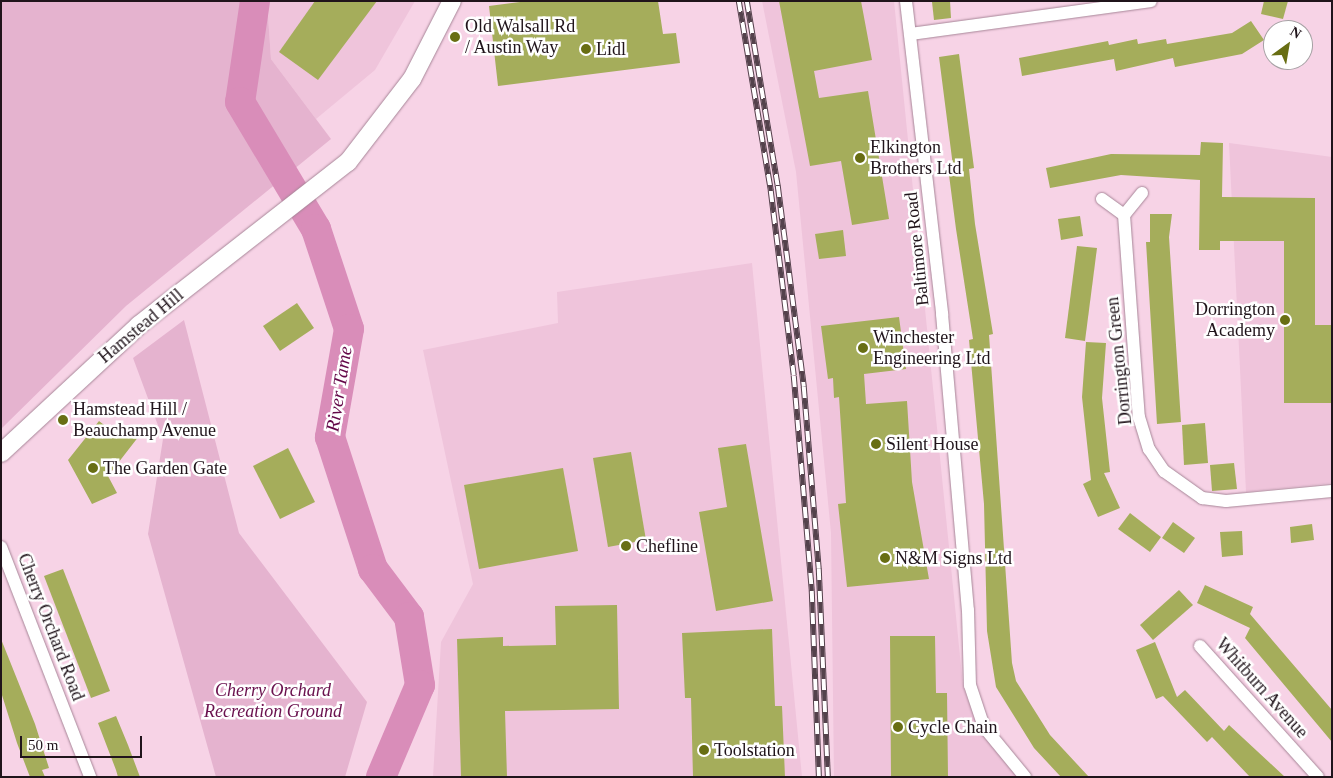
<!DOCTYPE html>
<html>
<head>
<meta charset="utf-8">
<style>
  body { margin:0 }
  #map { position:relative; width:1333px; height:778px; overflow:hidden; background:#f7d3e6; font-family:Georgia,serif }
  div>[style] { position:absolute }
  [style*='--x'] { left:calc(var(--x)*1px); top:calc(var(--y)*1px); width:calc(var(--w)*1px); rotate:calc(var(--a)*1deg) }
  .built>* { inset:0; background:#efc4db }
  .green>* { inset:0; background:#e5b3cf }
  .river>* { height:30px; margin:-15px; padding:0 15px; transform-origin:15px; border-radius:15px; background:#d98db9 }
  .building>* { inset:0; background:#a5ad5b }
  .roads { filter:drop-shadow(0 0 1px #a78698) drop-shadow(0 0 1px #a78698) }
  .street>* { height:12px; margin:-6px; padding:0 6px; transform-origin:6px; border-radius:6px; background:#fff }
  .secondary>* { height:18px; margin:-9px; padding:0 9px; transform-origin:9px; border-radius:9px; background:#fff }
  .rail>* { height:5.5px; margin-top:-2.75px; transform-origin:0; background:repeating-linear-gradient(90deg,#fff 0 11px,#54424c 0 22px); box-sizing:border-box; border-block:1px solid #54424c }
  .dots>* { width:14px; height:14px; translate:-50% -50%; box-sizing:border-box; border:2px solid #fff; border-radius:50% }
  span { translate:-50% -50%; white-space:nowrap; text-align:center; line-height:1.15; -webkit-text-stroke:5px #fff; paint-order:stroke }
  .poi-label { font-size:18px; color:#20141b }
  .left { translate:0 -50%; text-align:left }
  .right { translate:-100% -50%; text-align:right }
  .street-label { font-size:18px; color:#20141b }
  .park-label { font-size:18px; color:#6a114e; font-style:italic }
  .water-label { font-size:19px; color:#630748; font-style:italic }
  .frame { position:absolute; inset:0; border:2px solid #20141b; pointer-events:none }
  .north { position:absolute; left:1263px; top:20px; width:50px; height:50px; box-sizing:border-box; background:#fff; border:1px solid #a6a1a4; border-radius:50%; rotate:32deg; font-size:14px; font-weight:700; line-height:20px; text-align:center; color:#20141b }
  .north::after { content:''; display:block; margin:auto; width:18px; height:22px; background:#686e13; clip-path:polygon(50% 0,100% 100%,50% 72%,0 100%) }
  .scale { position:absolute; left:20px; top:736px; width:122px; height:22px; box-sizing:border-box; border:2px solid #20141b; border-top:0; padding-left:6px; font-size:15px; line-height:18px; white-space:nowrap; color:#20141b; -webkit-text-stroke:4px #fff; paint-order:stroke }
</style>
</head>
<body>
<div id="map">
  <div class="built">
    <i style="clip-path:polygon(267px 1px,415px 1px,375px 70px,316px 119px,271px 59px)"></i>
    <i style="clip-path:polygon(762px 1px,894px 1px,963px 686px,979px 730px,1017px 777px,834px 777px,831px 533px,796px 172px)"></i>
    <i style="clip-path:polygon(1229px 143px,1332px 157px,1332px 483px,1246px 492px)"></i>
    <i style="clip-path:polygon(752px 263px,802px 777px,433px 777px,441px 642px,473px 584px,423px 350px,558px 323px,557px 292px)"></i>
  </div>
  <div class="green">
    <i style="clip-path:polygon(1px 1px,267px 1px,271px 59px,331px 139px,126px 306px,1px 429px)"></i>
    <i style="clip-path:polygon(184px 320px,239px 533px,367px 702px,345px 777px,216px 777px,148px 534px,163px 439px,133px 358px)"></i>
  </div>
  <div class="river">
    <i style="--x:255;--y:1;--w:102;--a:98.4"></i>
    <i style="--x:240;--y:102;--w:148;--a:59.1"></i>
    <i style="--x:316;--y:229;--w:105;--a:71.7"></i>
    <i style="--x:349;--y:329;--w:110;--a:100"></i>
    <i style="--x:330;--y:437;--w:139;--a:72"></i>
    <i style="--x:373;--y:569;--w:60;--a:53.1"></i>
    <i style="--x:409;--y:617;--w:69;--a:80.8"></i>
    <i style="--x:420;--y:685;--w:100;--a:113"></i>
  </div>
  <div class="building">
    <i style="clip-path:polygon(315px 1px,377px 1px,318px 80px,279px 52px)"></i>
    <i style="clip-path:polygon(528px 1px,658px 1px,663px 34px,676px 33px,680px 63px,498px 86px,489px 6px)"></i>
    <i style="clip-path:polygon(779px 1px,861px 1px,872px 60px,814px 71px,819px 98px,868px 91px,889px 219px,852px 225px,841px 161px,810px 166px)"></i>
    <i style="clip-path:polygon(950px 1px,951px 18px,934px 20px,932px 2px)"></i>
    <i style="clip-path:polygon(1264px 1px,1288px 1px,1283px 19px,1261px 14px)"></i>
    <i style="clip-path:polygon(1251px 21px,1264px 40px,1242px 54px,1175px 67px,1173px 58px,1116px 71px,1114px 59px,1022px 76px,1019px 58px,1108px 41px,1109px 45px,1137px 39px,1138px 44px,1166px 39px,1167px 44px,1232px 33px)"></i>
    <i style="clip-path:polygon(959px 54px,974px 168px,969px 169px,975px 224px,993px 334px,989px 335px,1012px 663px,1016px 681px,1050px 735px,1089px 777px,1061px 777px,1034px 748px,996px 687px,987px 631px,984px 504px,969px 340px,973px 339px,956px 229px,949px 175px,954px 174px,939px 57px)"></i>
    <i style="clip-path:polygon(1201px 142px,1223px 143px,1222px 197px,1315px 198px,1315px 325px,1332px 325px,1332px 403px,1284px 403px,1284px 241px,1220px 241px,1220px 250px,1199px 250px,1200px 180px,1121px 175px,1050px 188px,1046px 168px,1111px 154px,1200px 155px)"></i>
    <i style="clip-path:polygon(1150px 214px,1172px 214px,1169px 237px,1181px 422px,1157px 424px,1146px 242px,1150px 242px)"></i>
    <i style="clip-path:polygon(1080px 216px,1083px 236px,1061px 240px,1058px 219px)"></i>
    <i style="clip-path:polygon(843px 230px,846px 256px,819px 259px,815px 234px)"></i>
    <i style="clip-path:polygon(1077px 246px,1097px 248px,1085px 341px,1065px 338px)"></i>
    <i style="clip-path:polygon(297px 303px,314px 328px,280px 351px,263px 326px)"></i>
    <i style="clip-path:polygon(899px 317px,906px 369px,864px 374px,866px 404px,907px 401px,912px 482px,929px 579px,847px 587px,838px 504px,846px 503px,839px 397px,834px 398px,833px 378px,828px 379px,821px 326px)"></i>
    <i style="clip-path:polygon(1086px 342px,1106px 343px,1102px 398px,1110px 472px,1104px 473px,1120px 508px,1098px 517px,1083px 484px,1091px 480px,1082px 397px)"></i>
    <i style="clip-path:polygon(99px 421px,117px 435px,124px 425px,139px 436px,108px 476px,117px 493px,92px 504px,68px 460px)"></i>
    <i style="clip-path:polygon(1205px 423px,1208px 463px,1184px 465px,1182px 425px)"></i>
    <i style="clip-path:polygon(746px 444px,773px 601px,716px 611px,699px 512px,727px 507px,718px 448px)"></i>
    <i style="clip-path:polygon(288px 448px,315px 502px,280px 519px,253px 466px)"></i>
    <i style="clip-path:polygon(631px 452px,646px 540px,608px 547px,593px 458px)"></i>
    <i style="clip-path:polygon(1234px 463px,1237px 489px,1212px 491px,1210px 465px)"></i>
    <i style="clip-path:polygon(563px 468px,578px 551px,479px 569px,464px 485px)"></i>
    <i style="clip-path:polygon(1130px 513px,1161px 537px,1150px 552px,1118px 529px)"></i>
    <i style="clip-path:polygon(1173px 522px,1195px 538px,1184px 553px,1162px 538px)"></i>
    <i style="clip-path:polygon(1312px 524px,1314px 540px,1291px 543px,1290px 527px)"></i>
    <i style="clip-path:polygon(1242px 531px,1243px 555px,1222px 557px,1220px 532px)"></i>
    <i style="clip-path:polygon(63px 569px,110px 691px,91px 698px,44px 576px)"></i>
    <i style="clip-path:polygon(1205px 585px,1253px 607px,1250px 614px,1332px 710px,1332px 742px,1245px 638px,1250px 628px,1197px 603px)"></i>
    <i style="clip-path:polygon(1179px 590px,1193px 605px,1153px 640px,1140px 625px)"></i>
    <i style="clip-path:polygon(617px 605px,619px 709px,505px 711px,507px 777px,461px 777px,457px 639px,503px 637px,503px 646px,556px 645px,555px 606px)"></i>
    <i style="clip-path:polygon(772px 629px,775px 706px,782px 706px,785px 777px,693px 777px,691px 698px,685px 698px,682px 633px)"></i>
    <i style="clip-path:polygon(890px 636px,935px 636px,936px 693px,947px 693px,948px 777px,891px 777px)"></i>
    <i style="clip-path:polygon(1px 639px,35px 724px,49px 768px,42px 770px,45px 777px,30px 777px,17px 743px,1px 692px)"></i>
    <i style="clip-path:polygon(1155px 642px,1177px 697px,1185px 690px,1224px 731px,1229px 725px,1285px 777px,1250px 777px,1212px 737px,1207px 742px,1163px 696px,1156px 699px,1136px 650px)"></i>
    <i style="clip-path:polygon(116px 716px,128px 745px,140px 777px,118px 777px,116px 770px,98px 723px)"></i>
  </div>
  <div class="roads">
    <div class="street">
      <i style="--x:906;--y:1;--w:315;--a:83.4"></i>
      <i style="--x:942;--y:314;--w:297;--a:85"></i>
      <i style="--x:968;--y:610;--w:75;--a:88.5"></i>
      <i style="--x:970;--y:685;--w:44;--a:71.6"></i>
      <i style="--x:984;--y:727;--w:65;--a:50.6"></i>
      <i style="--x:911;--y:34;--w:242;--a:-7.8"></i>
      <i style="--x:1142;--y:193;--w:28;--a:129"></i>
      <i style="--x:1124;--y:215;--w:203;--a:85.8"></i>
      <i style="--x:1139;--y:417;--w:34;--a:73"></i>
      <i style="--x:1149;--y:449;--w:27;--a:56"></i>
      <i style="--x:1164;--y:471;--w:47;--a:35.4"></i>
      <i style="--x:1202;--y:498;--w:24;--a:7"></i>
      <i style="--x:1226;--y:501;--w:106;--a:-5.4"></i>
      <i style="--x:1102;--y:199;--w:27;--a:36"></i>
      <i style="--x:1;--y:547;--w:247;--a:68.8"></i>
      <i style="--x:1200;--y:646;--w:176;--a:48"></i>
    </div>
    <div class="secondary">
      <i style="--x:1;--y:453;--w:188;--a:-42.8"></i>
      <i style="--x:139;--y:325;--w:265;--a:-38"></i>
      <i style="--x:348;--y:162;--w:105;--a:-52.4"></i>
      <i style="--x:412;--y:79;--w:88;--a:-62.9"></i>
    </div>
  </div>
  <div class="rail">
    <i style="--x:739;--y:1;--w:193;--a:80.4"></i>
    <i style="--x:771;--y:191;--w:186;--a:82.9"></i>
    <i style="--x:794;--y:376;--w:216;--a:85.2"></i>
    <i style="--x:812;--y:591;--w:186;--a:87.8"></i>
    <i style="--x:747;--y:1;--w:188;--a:80.5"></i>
    <i style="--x:778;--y:186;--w:203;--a:82.6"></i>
    <i style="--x:804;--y:387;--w:183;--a:85.3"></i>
    <i style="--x:819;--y:569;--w:208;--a:87.5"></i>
  </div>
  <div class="dots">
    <i style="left:455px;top:37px;background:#686e13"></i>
    <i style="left:586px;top:49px;background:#686e13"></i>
    <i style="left:860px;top:158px;background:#686e13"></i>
    <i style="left:1285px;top:320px;background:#686e13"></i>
    <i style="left:863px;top:348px;background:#686e13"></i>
    <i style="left:63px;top:420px;background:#686e13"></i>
    <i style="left:876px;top:444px;background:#686e13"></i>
    <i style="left:93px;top:468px;background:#686e13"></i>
    <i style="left:626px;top:546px;background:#686e13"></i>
    <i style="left:885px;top:558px;background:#686e13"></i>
    <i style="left:898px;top:727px;background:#686e13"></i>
    <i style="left:704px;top:750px;background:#686e13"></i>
  </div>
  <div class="poi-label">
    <span class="left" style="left:465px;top:37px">Old Walsall Rd<br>/ Austin Way</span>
    <span class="left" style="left:596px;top:49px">Lidl</span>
    <span class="left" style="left:870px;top:158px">Elkington<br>Brothers Ltd</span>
    <span class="right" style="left:1275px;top:320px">Dorrington<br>Academy</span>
    <span class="left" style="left:873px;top:348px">Winchester<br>Engineering Ltd</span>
    <span class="left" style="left:73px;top:420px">Hamstead Hill /<br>Beauchamp Avenue</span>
    <span class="left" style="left:886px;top:444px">Silent House</span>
    <span class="left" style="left:103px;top:468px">The Garden Gate</span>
    <span class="left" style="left:636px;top:546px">Chefline</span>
    <span class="left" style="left:895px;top:558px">N&amp;M Signs Ltd</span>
    <span class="left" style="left:908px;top:727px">Cycle Chain</span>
    <span class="left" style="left:714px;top:750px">Toolstation</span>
  </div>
  <div class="street-label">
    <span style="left:917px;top:249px;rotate:-96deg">Baltimore Road</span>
    <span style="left:141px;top:326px;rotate:-40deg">Hamstead Hill</span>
    <span style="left:1119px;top:361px;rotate:-96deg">Dorrington Green</span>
    <span style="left:51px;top:627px;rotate:69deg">Cherry Orchard Road</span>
    <span style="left:1262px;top:688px;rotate:48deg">Whitburn Avenue</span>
  </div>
  <div class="park-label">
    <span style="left:273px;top:701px">Cherry Orchard<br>Recreation Ground</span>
  </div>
  <div class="water-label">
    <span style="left:339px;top:389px;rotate:-81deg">River Tame</span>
  </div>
  <div class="frame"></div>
  <div class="north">N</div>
  <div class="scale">50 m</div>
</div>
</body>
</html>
